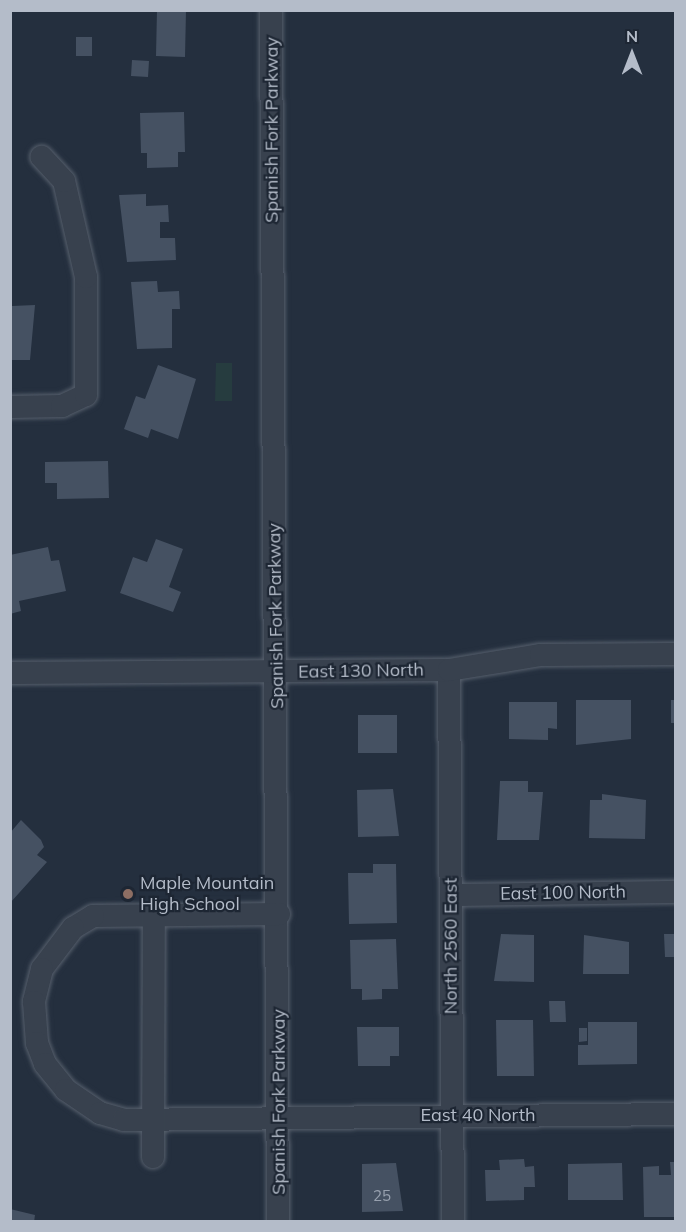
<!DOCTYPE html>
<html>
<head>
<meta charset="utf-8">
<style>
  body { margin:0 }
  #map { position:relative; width:686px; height:1232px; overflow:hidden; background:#242f3e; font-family:Mulish,sans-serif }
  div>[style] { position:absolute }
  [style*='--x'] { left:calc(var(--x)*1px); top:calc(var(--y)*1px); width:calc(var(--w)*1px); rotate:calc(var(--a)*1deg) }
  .green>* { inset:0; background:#263c3f }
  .building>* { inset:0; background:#455162 }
  .roads { filter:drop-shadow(0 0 2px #565f6c) drop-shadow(0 0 2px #565f6c) }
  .minor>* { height:22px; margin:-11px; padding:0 11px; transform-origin:11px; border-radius:11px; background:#38414e }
  .dots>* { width:16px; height:16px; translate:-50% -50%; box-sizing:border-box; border:3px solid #1d2633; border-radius:50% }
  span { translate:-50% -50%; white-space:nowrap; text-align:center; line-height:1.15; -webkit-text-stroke:4.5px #1d2633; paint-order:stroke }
  .number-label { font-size:15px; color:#98a1af }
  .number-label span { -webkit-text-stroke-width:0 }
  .street-label { font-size:18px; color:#b4bcc9 }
  .poi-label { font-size:18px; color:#b4bcc9 }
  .left { translate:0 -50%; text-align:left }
  .frame { position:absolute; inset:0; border:12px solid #b4bcc9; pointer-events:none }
  .north { position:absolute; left:602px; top:24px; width:60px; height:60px; -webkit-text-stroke:4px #1d2633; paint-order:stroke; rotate:0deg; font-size:16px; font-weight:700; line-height:24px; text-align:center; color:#b4bcc9 }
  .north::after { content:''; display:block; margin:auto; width:21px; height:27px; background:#b4bcc9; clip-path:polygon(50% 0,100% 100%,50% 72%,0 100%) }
</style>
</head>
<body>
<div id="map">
  <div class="green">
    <i style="clip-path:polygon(216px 363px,232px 363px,232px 401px,215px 401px)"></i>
  </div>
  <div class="building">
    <i style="clip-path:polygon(157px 10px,186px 10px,185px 57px,156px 56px)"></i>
    <i style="clip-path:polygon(76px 37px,92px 37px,92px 56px,76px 56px)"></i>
    <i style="clip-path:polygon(132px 60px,149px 61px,148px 77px,131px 76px)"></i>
    <i style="clip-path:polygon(184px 112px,185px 152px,178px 152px,178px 167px,147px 168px,147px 153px,141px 153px,140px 113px)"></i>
    <i style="clip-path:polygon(146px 194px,146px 206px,168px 205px,169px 222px,160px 222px,160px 238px,175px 238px,176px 260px,127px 262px,119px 195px)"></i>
    <i style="clip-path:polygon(157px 281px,158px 292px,179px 291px,180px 309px,172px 309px,172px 348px,137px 349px,131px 282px)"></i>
    <i style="clip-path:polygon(35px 305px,30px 360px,10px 360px,12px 306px)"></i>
    <i style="clip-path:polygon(158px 365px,196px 379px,178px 439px,151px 429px,148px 438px,124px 429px,136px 396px,145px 399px)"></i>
    <i style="clip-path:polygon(108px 461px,109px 498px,57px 499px,57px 483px,45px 483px,45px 462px)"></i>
    <i style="clip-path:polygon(156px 539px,183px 549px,169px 587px,181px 592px,173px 612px,120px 593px,133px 557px,147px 562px)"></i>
    <i style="clip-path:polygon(48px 547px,51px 561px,59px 560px,66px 591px,19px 601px,21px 611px,10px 614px,10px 555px)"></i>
    <i style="clip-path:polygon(576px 700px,631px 700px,631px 739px,576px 745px)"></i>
    <i style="clip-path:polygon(671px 700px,676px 700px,676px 723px,671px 723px)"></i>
    <i style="clip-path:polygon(509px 702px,557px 702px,557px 729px,548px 728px,548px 740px,509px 739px)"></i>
    <i style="clip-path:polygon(358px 715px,397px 715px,397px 753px,358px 753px)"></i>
    <i style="clip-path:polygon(500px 781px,528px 781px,528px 792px,543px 792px,539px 840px,497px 840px)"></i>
    <i style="clip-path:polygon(393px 789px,399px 836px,358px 837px,357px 790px)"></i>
    <i style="clip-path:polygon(602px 794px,646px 800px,645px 839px,589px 838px,590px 800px,602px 800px)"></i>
    <i style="clip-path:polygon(21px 820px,41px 840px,44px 847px,37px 855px,47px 862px,10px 903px,10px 833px)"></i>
    <i style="clip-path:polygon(373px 864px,396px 864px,397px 923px,349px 924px,348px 873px,373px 873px)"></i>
    <i style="clip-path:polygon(501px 934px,534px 935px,534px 982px,494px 981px)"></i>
    <i style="clip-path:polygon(664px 934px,676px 934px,676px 957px,665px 957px)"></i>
    <i style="clip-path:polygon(584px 935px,629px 942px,629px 974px,583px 974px)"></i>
    <i style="clip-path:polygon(396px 939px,398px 989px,382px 989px,382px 999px,362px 1000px,362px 989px,351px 989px,350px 940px)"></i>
    <i style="clip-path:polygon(549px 1001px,565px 1001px,566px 1022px,550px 1022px)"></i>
    <i style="clip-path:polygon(496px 1020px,533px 1020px,534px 1076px,497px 1076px)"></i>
    <i style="clip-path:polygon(588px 1022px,637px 1022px,637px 1064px,578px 1065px,578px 1045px,588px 1045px)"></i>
    <i style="clip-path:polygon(357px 1027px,399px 1027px,399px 1056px,390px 1056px,390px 1066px,358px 1066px)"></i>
    <i style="clip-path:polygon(579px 1028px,587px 1028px,587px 1041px,579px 1042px)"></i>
    <i style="clip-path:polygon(524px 1159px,525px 1167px,534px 1166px,535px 1187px,524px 1187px,524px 1200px,486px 1201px,485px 1170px,500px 1170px,499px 1160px)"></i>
    <i style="clip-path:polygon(670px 1162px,676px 1162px,676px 1217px,644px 1217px,643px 1167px,659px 1166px,659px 1175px,671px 1175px)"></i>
    <i style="clip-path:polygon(396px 1163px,403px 1211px,362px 1212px,362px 1164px)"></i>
    <i style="clip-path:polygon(622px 1163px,623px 1200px,568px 1200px,568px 1164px)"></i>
    <i style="clip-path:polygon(10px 1209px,35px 1215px,34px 1222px,10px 1222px)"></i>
  </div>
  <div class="roads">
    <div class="minor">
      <i style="--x:271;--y:10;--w:1212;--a:89.67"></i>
      <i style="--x:10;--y:407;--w:52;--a:-1.1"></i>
      <i style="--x:62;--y:406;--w:26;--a:-25"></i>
      <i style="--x:86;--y:395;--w:118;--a:-90"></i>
      <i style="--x:86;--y:277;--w:98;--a:-102.9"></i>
      <i style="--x:64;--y:181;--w:33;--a:-133"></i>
      <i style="--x:449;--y:670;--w:552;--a:89.58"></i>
      <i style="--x:10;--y:673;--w:439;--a:-0.4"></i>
      <i style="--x:449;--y:670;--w:93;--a:-9.3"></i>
      <i style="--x:541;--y:655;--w:135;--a:-0.4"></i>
      <i style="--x:451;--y:895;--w:225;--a:-0.8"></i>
      <i style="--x:279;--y:914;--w:186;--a:179.4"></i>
      <i style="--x:93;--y:916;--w:23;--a:149"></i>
      <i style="--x:73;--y:928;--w:51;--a:127.1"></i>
      <i style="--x:42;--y:969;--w:34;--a:104"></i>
      <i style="--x:34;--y:1002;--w:41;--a:85.8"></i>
      <i style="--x:37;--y:1043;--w:22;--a:69"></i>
      <i style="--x:45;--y:1064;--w:33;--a:51"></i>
      <i style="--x:66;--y:1090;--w:41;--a:34.1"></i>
      <i style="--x:100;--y:1113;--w:25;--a:16"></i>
      <i style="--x:124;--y:1120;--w:552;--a:-0.62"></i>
      <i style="--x:153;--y:1157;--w:242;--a:-89.8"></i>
    </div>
  </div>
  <div class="dots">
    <i style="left:128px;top:894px;background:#8d6e63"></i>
  </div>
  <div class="number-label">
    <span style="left:382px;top:1196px">25</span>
  </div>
  <div class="street-label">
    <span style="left:272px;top:130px;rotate:-90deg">Spanish Fork Parkway</span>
    <span style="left:276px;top:616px;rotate:-91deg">Spanish Fork Parkway</span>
    <span style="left:361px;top:671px;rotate:-1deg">East 130 North</span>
    <span style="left:563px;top:893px;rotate:-1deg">East 100 North</span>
    <span style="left:451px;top:946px;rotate:-90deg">North 2560 East</span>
    <span style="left:279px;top:1102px;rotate:-90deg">Spanish Fork Parkway</span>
    <span style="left:478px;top:1115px">East 40 North</span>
  </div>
  <div class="poi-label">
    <span class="left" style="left:140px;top:894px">Maple Mountain<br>High School</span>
  </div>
  <div class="frame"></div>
  <div class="north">N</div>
</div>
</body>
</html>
